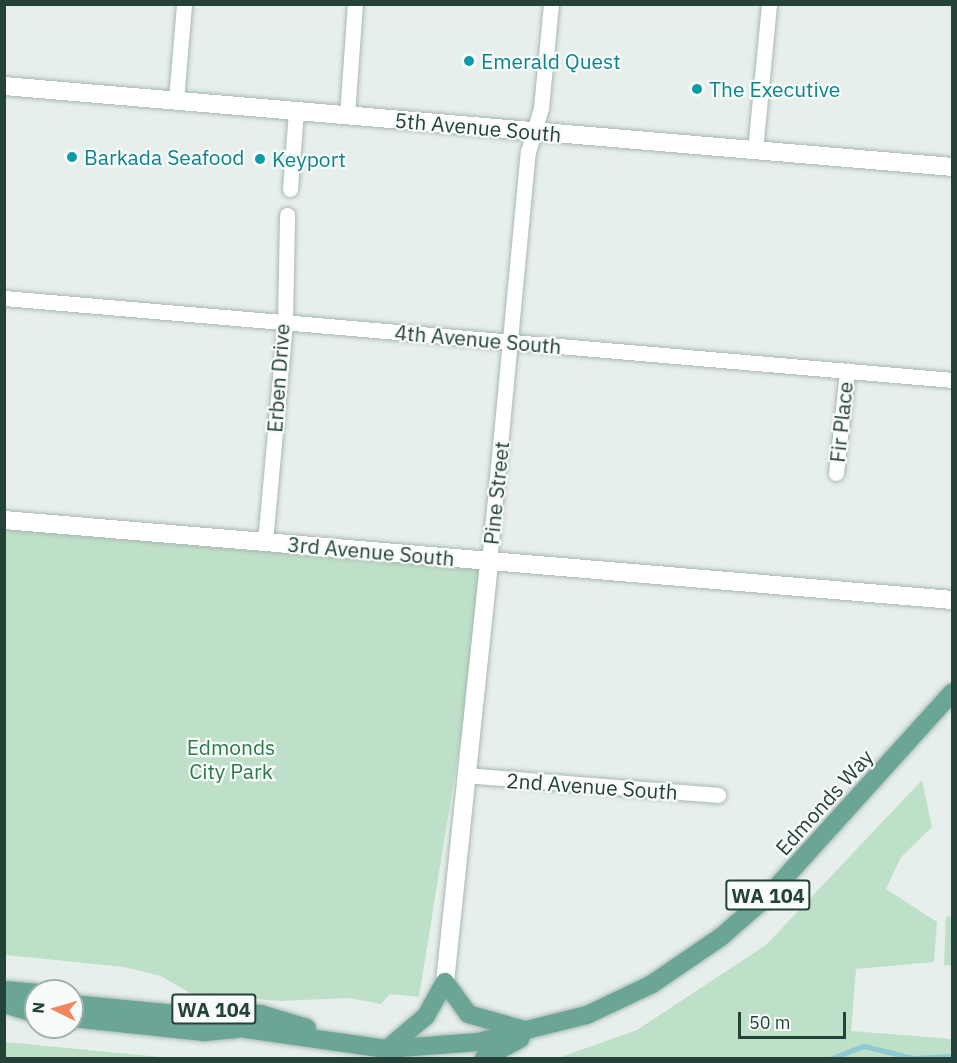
<!DOCTYPE html>
<html>
<head>
<meta charset="utf-8">
<style>
  body { margin:0 }
  #map { position:relative; width:957px; height:1063px; overflow:hidden; background:#e6efeb; font-family:"IBM Plex Sans",sans-serif }
  div>[style] { position:absolute }
  [style*='--x'] { left:calc(var(--x)*1px); top:calc(var(--y)*1px); width:calc(var(--w)*1px); rotate:calc(var(--a)*1deg) }
  .green>* { inset:0; background:#bfe0c8 }
  .stream>* { height:4.5px; margin:-2.25px; padding:0 2.25px; transform-origin:2.25px; border-radius:2.25px; background:#8ec9d4 }
  .roads { filter:drop-shadow(0 0 2px #a8b8b2) drop-shadow(0 0 2px #a8b8b2) }
  .street>* { height:15px; margin:-7.5px; padding:0 7.5px; transform-origin:7.5px; border-radius:7.5px; background:#fff }
  .secondary>* { height:18px; margin:-9px; padding:0 9px; transform-origin:9px; border-radius:9px; background:#fff }
  .primary>* { height:18px; margin:-9px; padding:0 9px; transform-origin:9px; border-radius:9px; background:#6aa596 }
  .dots>* { width:16px; height:16px; translate:-50% -50%; box-sizing:border-box; border:3px solid #f7fbf9; border-radius:50% }
  span { translate:-50% -50%; white-space:nowrap; text-align:center; line-height:1.15; -webkit-text-stroke:4.5px #f7fbf9; paint-order:stroke }
  .shield-label span { padding:2px 4px; background:#f7fbf9; border:2px solid; border-radius:4px; -webkit-text-stroke-width:0 }
  .shield-label { font-size:20px; color:#24423a; font-weight:700 }
  .culture-label { font-size:21px; color:#0d838f }
  .left { translate:0 -50%; text-align:left }
  .street-label { font-size:21px; color:#24423a }
  .park-label { font-size:21px; color:#2d7a4b }
  .frame { position:absolute; inset:0; border:6px solid #24423a; pointer-events:none }
  .north { position:absolute; left:24px; top:979px; width:60px; height:60px; box-sizing:border-box; background:#f7fbf9; border:2px solid #a3b1ad; border-radius:50%; rotate:275deg; font-size:16px; font-weight:700; line-height:24px; text-align:center; color:#24423a }
  .north::after { content:''; display:block; margin:auto; width:21px; height:27px; background:#f4845f; clip-path:polygon(50% 0,100% 100%,50% 72%,0 100%) }
  .scale { position:absolute; left:738px; top:1012px; width:108px; height:27px; box-sizing:border-box; border:3px solid #24423a; border-top:0; padding-left:8px; font-size:18px; line-height:21px; white-space:nowrap; color:#24423a; -webkit-text-stroke:4px #f7fbf9; paint-order:stroke }
</style>
</head>
<body>
<div id="map">
  <div class="green">
    <i style="clip-path:polygon(5px 520px,489px 562px,419px 997px,390px 994px,381px 1004px,348px 998px,280px 1001px,190px 993px,161px 976px,124px 967px,5px 955px)"></i>
    <i style="clip-path:polygon(922px 780px,932px 827px,901px 857px,886px 889px,937px 922px,934px 962px,856px 969px,851px 1031px,952px 1039px,952px 1058px,558px 1058px,637px 1030px,766px 945px)"></i>
    <i style="clip-path:polygon(946px 916px,952px 917px,952px 966px,944px 965px)"></i>
    <i style="clip-path:polygon(4px 1042px,5px 1042px,171px 1058px,5px 1058px)"></i>
  </div>
  <div class="stream">
    <i style="--x:832;--y:1058;--w:34;--a:-21"></i>
    <i style="--x:864;--y:1046;--w:50;--a:13.8"></i>
    <i style="--x:913;--y:1058;--w:39;--a:-3"></i>
  </div>
  <div class="roads">
    <div class="street">
      <i style="--x:176;--y:100;--w:96;--a:-85.2"></i>
      <i style="--x:347;--y:115;--w:111;--a:-85.9"></i>
      <i style="--x:755;--y:150;--w:147;--a:-84.5"></i>
      <i style="--x:290;--y:189;--w:78;--a:-85.6"></i>
      <i style="--x:4;--y:298;--w:952;--a:4.94"></i>
      <i style="--x:836;--y:473;--w:103;--a:-83.8"></i>
      <i style="--x:265;--y:542;--w:221;--a:-84.8"></i>
      <i style="--x:285;--y:322;--w:107;--a:-88.9"></i>
      <i style="--x:489;--y:562;--w:412;--a:-84.6"></i>
      <i style="--x:528;--y:152;--w:46;--a:-73.5"></i>
      <i style="--x:541;--y:108;--w:104;--a:-84.5"></i>
      <i style="--x:465;--y:775;--w:254;--a:4.5"></i>
    </div>
    <div class="secondary">
      <i style="--x:4;--y:86;--w:951;--a:4.88"></i>
      <i style="--x:4;--y:520;--w:951;--a:4.82"></i>
      <i style="--x:445;--y:982;--w:422;--a:-84"></i>
    </div>
    <div class="primary">
      <i style="--x:445;--y:982;--w:39;--a:54"></i>
      <i style="--x:468;--y:1014;--w:55;--a:15.8"></i>
      <i style="--x:4;--y:990;--w:32;--a:5"></i>
      <i style="--x:4;--y:1004;--w:34;--a:17"></i>
      <i style="--x:72;--y:1004;--w:136;--a:5.5"></i>
      <i style="--x:207;--y:1017;--w:41;--a:17.1"></i>
      <i style="--x:246;--y:1029;--w:142;--a:8.1"></i>
      <i style="--x:387;--y:1049;--w:91;--a:-4.4"></i>
      <i style="--x:478;--y:1042;--w:112;--a:-13.9"></i>
      <i style="--x:587;--y:1015;--w:72;--a:-25.5"></i>
      <i style="--x:652;--y:984;--w:83;--a:-34.3"></i>
      <i style="--x:721;--y:937;--w:67;--a:-41.3"></i>
      <i style="--x:771;--y:893;--w:270;--a:-47.9"></i>
      <i style="--x:208;--y:1009;--w:53;--a:5.4"></i>
      <i style="--x:261;--y:1014;--w:48;--a:16.9"></i>
      <i style="--x:72;--y:1018;--w:133;--a:6.1"></i>
      <i style="--x:204;--y:1032;--w:33;--a:-5"></i>
      <i style="--x:387;--y:1049;--w:51;--a:-40.2"></i>
      <i style="--x:426;--y:1016;--w:39;--a:-61"></i>
      <i style="--x:484;--y:1058;--w:41;--a:-27.8"></i>
    </div>
  </div>
  <div class="dots">
    <i style="left:469px;top:61px;background:#0f9aa8"></i>
    <i style="left:697px;top:89px;background:#0f9aa8"></i>
    <i style="left:72px;top:157px;background:#0f9aa8"></i>
    <i style="left:260px;top:159px;background:#0f9aa8"></i>
  </div>
  <div class="shield-label">
    <span style="left:768px;top:895px">WA 104</span>
    <span style="left:214px;top:1009px">WA 104</span>
  </div>
  <div class="culture-label">
    <span class="left" style="left:481px;top:61px">Emerald Quest</span>
    <span class="left" style="left:709px;top:89px">The Executive</span>
    <span class="left" style="left:84px;top:157px">Barkada Seafood</span>
    <span class="left" style="left:272px;top:159px">Keyport</span>
  </div>
  <div class="street-label">
    <span style="left:478px;top:127px;rotate:5deg">5th Avenue South</span>
    <span style="left:478px;top:339px;rotate:5deg">4th Avenue South</span>
    <span style="left:278px;top:378px;rotate:-86deg">Erben Drive</span>
    <span style="left:841px;top:422px;rotate:-84deg">Fir Place</span>
    <span style="left:496px;top:493px;rotate:-84deg">Pine Street</span>
    <span style="left:371px;top:551px;rotate:5deg">3rd Avenue South</span>
    <span style="left:592px;top:786px;rotate:4deg">2nd Avenue South</span>
    <span style="left:824px;top:802px;rotate:-48deg">Edmonds Way</span>
  </div>
  <div class="park-label">
    <span style="left:231px;top:759px">Edmonds<br>City Park</span>
  </div>
  <div class="frame"></div>
  <div class="north">N</div>
  <div class="scale">50 m</div>
</div>
</body>
</html>
